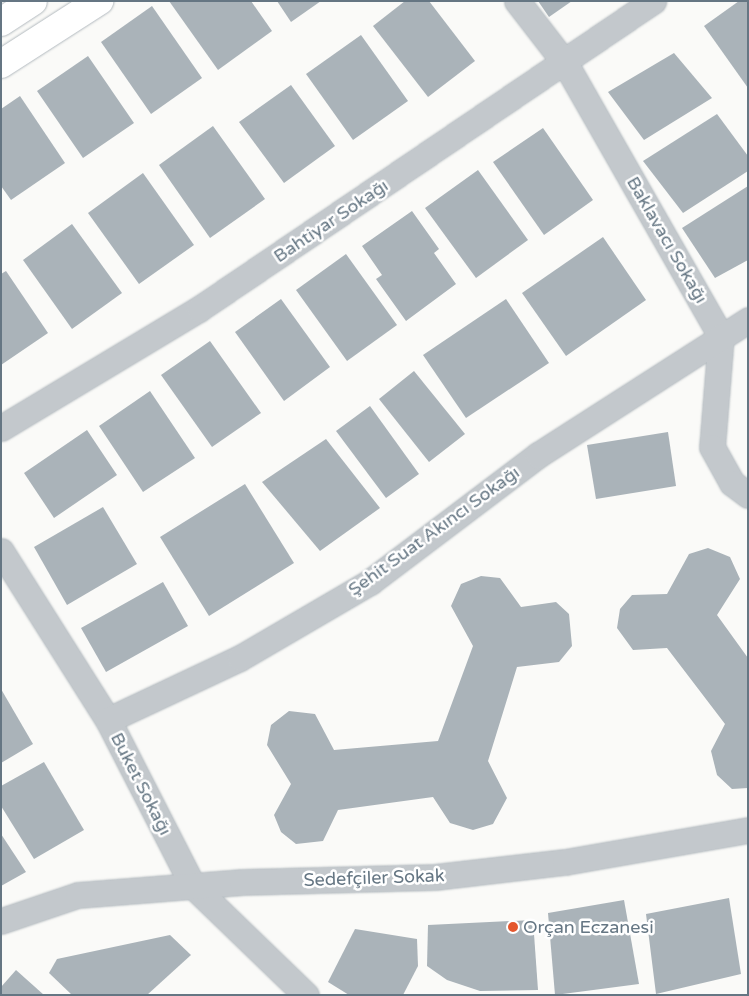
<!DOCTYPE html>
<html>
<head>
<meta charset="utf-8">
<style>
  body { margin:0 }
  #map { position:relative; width:749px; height:996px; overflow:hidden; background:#fafaf8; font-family:"Varela Round",sans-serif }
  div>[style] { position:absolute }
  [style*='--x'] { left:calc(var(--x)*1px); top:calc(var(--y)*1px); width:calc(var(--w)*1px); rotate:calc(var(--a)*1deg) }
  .building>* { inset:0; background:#aab3b9 }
  .roads { filter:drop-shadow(0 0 1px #b3babf) drop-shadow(0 0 1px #b3babf) }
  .street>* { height:25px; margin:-12.5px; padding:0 12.5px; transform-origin:12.5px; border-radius:12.5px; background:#c3c8cc }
  .secondary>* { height:28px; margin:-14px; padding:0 14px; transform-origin:14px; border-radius:14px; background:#fff }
  .dots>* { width:14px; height:14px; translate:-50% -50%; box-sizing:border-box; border:2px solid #fff; border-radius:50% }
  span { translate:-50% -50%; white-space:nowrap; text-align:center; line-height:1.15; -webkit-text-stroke:5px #fff; paint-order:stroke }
  .street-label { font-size:18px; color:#657683 }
  .poi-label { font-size:18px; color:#657683 }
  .left { translate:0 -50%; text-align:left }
  .frame { position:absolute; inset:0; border:2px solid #657683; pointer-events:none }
</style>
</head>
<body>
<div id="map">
  <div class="building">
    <i style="clip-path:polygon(169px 1px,251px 1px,272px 31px,218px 70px)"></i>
    <i style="clip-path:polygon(277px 1px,321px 1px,291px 22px)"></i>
    <i style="clip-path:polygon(405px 1px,429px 1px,475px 61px,428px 97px,373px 26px)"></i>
    <i style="clip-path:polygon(538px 1px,572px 1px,549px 17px)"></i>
    <i style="clip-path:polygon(739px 1px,748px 1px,748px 88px,704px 26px)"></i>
    <i style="clip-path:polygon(152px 6px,202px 78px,151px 114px,101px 42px)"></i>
    <i style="clip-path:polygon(361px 35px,408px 101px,353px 140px,306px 74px)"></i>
    <i style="clip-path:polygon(674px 53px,712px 98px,644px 140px,608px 92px)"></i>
    <i style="clip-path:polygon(88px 56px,134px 123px,83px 158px,37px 91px)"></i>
    <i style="clip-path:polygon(291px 85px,335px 146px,284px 183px,239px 122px)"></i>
    <i style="clip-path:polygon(20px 96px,65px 163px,11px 200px,1px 186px,1px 109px)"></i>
    <i style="clip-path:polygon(717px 114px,748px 156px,748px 171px,683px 213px,643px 161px)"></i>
    <i style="clip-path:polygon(213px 126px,265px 199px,210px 238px,159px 165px)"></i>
    <i style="clip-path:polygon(543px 128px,593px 200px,544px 235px,493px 162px)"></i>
    <i style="clip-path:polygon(478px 170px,528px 240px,476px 278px,425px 208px)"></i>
    <i style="clip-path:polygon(143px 173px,194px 245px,139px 284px,88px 213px)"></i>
    <i style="clip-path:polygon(748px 186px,748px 260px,715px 278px,682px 228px)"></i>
    <i style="clip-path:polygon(412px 211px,439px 249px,434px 253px,456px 284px,406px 321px,376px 279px,382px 275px,362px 246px)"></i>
    <i style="clip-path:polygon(72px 224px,122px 293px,72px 329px,23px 260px)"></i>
    <i style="clip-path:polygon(603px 237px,646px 300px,566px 356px,522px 293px)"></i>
    <i style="clip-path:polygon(346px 254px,397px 325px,347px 361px,296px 290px)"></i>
    <i style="clip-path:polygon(6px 271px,48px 333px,1px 365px,1px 274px)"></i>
    <i style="clip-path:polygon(281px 299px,330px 367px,284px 401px,235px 332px)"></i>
    <i style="clip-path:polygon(506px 299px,549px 363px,466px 418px,423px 355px)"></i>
    <i style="clip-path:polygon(210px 341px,261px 413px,212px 447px,161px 375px)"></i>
    <i style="clip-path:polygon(414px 371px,465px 434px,429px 462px,379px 399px)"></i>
    <i style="clip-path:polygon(150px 391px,195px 458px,143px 492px,99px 426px)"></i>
    <i style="clip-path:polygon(370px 406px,419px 474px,386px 498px,336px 431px)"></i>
    <i style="clip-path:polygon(87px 430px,117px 475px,54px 518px,24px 473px)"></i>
    <i style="clip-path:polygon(668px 432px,676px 486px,596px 499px,587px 445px)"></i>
    <i style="clip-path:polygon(326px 439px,380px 508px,320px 551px,262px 482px)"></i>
    <i style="clip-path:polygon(245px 484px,294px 563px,209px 616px,160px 537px)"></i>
    <i style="clip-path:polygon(103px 507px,137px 564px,67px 605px,34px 547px)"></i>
    <i style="clip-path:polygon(708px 548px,730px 557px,740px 579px,717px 615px,748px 658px,748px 788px,732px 789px,717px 775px,711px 751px,725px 724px,667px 648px,633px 650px,617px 628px,620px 609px,632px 595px,667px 594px,689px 554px)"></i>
    <i style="clip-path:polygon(481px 576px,500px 578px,521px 607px,556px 602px,569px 614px,572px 646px,559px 662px,517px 667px,488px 761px,507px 798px,493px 824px,473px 830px,450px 823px,433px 797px,338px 810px,323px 841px,296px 844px,281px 832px,274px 815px,291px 784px,267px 745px,271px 725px,289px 711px,315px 714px,334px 750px,438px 741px,473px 646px,451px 606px,461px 584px)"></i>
    <i style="clip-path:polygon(163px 582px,188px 626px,106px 672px,81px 628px)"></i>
    <i style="clip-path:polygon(1px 689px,33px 744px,1px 763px)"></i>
    <i style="clip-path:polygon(44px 762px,84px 830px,34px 859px,1px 806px,1px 786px)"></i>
    <i style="clip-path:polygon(1px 834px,26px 872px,1px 886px)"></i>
    <i style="clip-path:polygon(729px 898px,741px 974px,656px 994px,646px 914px)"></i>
    <i style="clip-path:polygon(624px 900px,639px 984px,555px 995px,548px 913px)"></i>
    <i style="clip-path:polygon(533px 920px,538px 990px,480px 991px,447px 980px,427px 966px,428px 925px)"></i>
    <i style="clip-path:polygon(355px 929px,417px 939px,418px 966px,403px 995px,349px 995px,328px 982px)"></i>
    <i style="clip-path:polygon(170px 935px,191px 955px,147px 995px,72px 995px,49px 973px,57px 959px)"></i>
    <i style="clip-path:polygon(16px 970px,44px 995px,1px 995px,1px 987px)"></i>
  </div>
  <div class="roads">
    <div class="street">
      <i style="--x:517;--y:1;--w:78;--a:52.3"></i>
      <i style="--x:565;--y:63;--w:314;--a:60.3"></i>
      <i style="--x:721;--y:336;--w:111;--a:94.6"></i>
      <i style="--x:712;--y:447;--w:41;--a:60.9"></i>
      <i style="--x:732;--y:483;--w:20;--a:37"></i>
      <i style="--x:1;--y:428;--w:231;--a:-31"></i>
      <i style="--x:199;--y:309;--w:549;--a:-34.15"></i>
      <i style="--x:1;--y:551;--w:200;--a:57.7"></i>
      <i style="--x:108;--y:720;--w:186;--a:62.9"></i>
      <i style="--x:193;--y:886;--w:157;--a:44"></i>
      <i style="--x:108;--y:720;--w:146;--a:-25.2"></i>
      <i style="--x:240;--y:658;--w:151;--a:-30.3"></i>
      <i style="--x:370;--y:582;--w:211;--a:-37.1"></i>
      <i style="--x:538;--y:455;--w:250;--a:-32.7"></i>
      <i style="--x:1;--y:921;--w:81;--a:-18.7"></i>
      <i style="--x:78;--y:895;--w:165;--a:-4.5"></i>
      <i style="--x:242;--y:882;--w:193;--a:-1.5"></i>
      <i style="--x:435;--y:877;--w:131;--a:-6.6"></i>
      <i style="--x:565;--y:862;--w:186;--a:-9.9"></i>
    </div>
    <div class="secondary">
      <i style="--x:1;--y:22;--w:38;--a:-33"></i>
      <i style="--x:1;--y:64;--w:117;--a:-32.7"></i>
    </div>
  </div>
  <div class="dots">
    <i style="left:513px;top:927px;background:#e4572e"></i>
  </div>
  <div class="street-label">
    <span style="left:331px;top:221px;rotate:-34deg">Bahtiyar Sokağı</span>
    <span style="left:667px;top:240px;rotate:60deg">Baklavacı Sokağı</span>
    <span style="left:434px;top:531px;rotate:-36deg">Şehit Suat Akıncı Sokağı</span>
    <span style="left:141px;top:784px;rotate:63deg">Buket Sokağı</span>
    <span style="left:374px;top:878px;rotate:-2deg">Sedefçiler Sokak</span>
  </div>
  <div class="poi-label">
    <span class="left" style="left:523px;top:927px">Orçan Eczanesi</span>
  </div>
  <div class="frame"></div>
</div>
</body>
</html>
